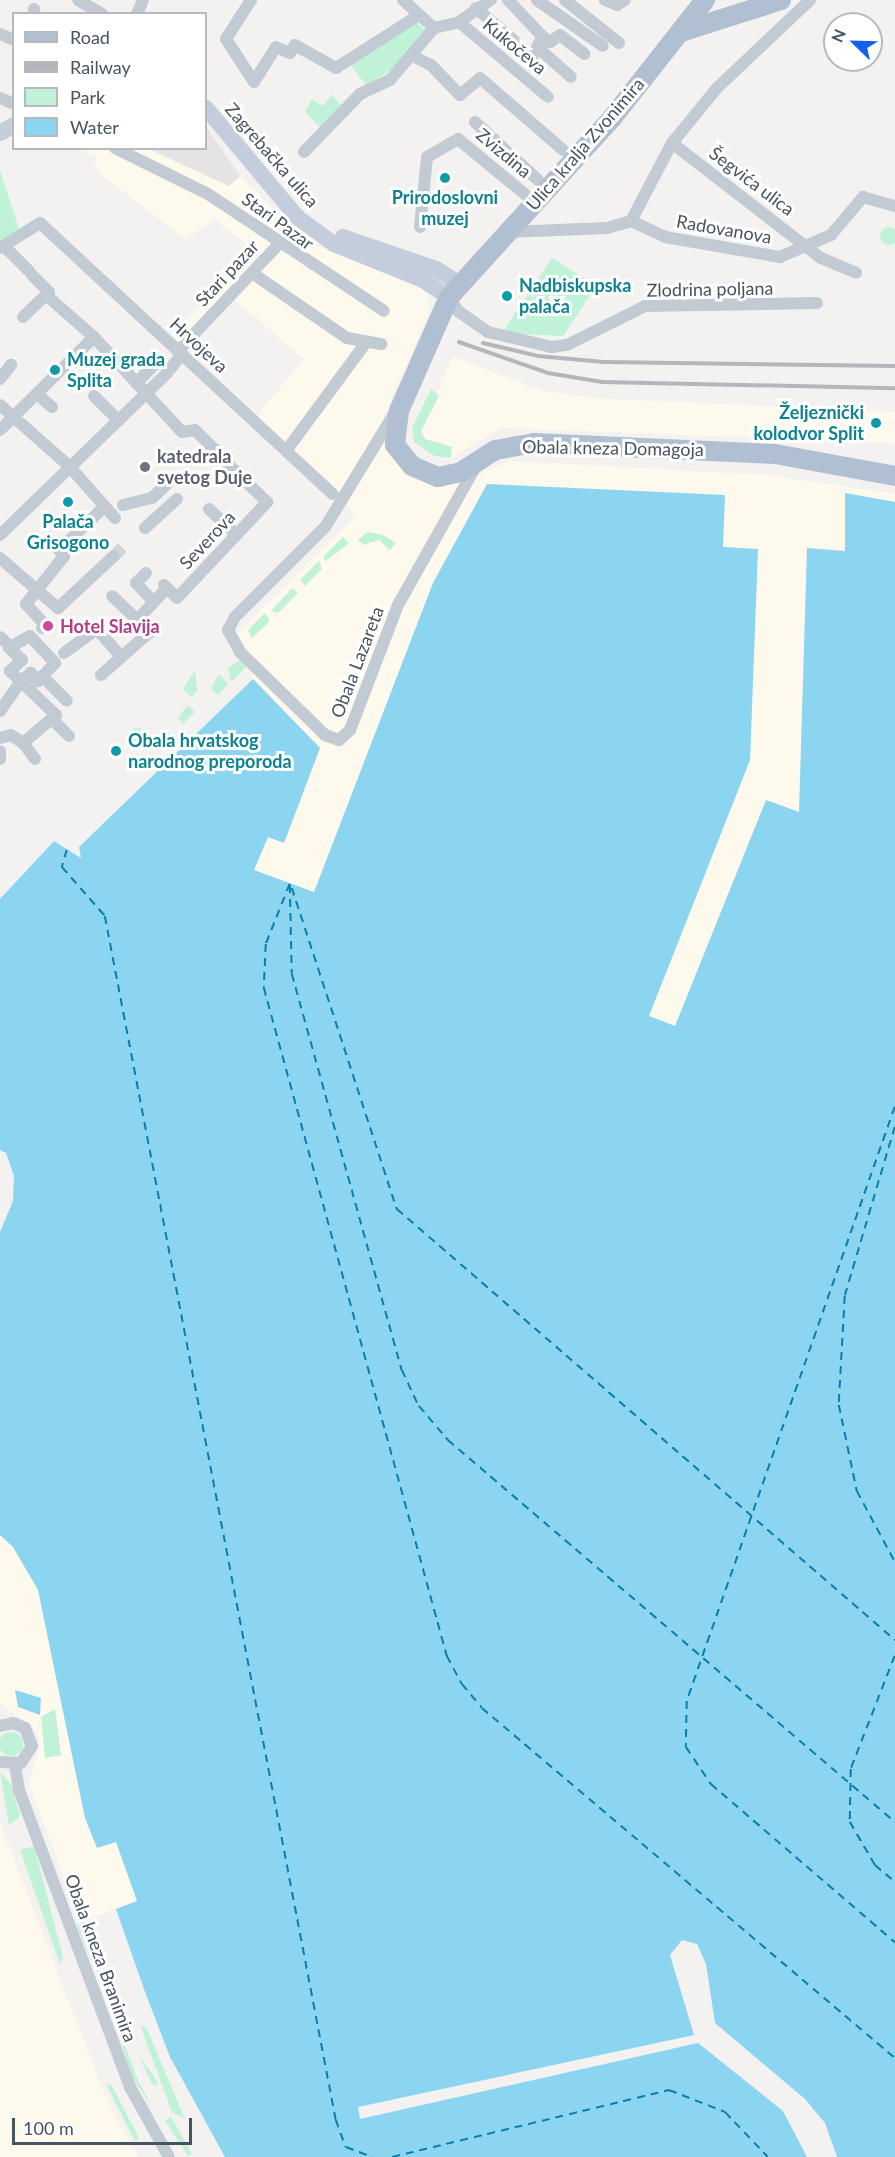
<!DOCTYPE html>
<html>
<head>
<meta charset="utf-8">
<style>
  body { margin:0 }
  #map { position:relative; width:895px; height:2157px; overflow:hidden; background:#f4f2f1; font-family:Lato,sans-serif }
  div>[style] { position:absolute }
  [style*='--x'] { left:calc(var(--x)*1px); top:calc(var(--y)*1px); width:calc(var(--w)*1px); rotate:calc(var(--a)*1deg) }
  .commercial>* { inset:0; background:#fdf9ec }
  .education>* { inset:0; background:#e5e3e3 }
  .green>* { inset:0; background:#bff2d6 }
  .round { border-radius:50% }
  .water>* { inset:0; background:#8bd5f1 }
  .ferry>* { height:1.5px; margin-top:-0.75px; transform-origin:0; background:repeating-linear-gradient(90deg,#077fad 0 8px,transparent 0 14px) }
  .street-tunnel>* { height:12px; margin-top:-6px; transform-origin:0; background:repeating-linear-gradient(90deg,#d2d2d4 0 12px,transparent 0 18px) }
  .street>* { height:12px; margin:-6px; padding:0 6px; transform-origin:6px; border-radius:6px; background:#c2cbd3 }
  .secondary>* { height:16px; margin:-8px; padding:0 8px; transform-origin:8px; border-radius:8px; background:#c4cddb }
  .primary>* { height:20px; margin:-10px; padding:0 10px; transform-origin:10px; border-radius:10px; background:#b0bfd1 }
  .rail>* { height:4px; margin:-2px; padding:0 2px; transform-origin:2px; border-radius:2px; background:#b3b6bc }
  .dots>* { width:16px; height:16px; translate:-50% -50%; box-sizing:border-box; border:3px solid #fff; border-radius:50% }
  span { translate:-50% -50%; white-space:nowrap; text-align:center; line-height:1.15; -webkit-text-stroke:6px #fff; paint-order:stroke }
  .street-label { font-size:18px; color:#485360 }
  .culture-label { font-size:18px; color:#0d838f; font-weight:700 }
  .left { translate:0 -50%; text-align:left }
  .right { translate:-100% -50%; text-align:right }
  .worship-label { font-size:18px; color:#5b616d; font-weight:700 }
  .hotel-label { font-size:18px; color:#b23c85; font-weight:700 }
  .legend { position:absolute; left:12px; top:12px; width:195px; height:138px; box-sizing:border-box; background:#fff; border:2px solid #b6babf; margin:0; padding:8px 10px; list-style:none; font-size:18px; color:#485360 }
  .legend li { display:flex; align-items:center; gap:12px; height:30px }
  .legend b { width:30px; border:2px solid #b6babf }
  .north { position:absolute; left:823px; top:12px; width:60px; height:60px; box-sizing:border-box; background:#fff; border:2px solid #b6babf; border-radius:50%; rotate:293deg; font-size:16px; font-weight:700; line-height:24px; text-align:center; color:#485360 }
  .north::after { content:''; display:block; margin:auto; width:21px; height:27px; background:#1163ee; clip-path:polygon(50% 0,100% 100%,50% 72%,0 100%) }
  .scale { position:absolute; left:12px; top:2118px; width:180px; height:27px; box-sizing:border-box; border:3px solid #485360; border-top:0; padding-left:8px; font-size:18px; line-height:21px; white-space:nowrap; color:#485360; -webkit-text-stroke:4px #fff; paint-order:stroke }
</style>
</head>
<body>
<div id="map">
  <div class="commercial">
    <i style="clip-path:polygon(79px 149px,149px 149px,229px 186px,240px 176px,306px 242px,423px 288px,430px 302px,427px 316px,383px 419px,385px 447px,417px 480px,457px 484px,509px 461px,769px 475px,895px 494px,895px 502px,845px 493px,845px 551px,807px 548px,799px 813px,766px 800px,675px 1026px,649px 1016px,750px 760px,758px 550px,723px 547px,724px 495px,487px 484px,433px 583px,314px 893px,254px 870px,268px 836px,284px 843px,320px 748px,251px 679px,256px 673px,227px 643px,357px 515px,257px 415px,304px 359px,233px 298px,187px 350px,172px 335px,254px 250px,215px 219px,185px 239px,103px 176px,94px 163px,97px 156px)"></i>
    <i style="clip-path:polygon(453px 356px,542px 391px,594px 398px,895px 412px,895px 443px,501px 428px,451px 458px,452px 447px,425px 439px,421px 431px)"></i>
    <i style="clip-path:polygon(0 1535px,13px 1547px,38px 1590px,85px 1818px,97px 1848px,116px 1842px,137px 1901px,81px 1922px,29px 1784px,40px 1746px,37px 1730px,0 1703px)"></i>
    <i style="clip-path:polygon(0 1823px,106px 2098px,138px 2157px,0 2157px)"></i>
  </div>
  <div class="education">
    <i style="clip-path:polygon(206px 126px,240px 176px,229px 186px,149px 149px,206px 148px)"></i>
  </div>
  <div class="green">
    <i style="clip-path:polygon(414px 21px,425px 30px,392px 69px,367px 86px,351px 66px)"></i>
    <i style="clip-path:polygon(332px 95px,342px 106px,320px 127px,305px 112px,312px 99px,323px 106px)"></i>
    <i style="clip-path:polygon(0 170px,20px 232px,0 241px)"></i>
    <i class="round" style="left:880px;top:227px;width:18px;height:18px"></i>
    <i style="clip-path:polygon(552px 258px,596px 286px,563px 336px,502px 333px)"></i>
    <i style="clip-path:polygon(431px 389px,439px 396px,421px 431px,425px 439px,452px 447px,451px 458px,435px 456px,414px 442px,412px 428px)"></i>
    <i style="clip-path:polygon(367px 532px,383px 535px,396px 543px,390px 550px,379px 540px,363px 545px,358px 540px)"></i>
    <i style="clip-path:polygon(343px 537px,349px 543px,326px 561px,323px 557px)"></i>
    <i style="clip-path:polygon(319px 561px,322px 569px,305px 586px,300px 580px)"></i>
    <i style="clip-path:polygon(292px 588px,298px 593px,278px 613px,271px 611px)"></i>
    <i style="clip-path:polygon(265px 613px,270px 621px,252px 638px,248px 630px)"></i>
    <i style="clip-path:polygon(242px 659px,248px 665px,231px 682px,228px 668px)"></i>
    <i style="clip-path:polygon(195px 670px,197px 691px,191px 697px,183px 689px)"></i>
    <i style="clip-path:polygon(219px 674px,228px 684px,218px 695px,211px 688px)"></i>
    <i style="clip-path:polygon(188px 705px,195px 712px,183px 724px,178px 718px)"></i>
    <i class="round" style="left:129px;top:728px;width:16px;height:16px"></i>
    <i class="round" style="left:157px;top:731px;width:14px;height:14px"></i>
    <i style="clip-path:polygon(55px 1709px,61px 1755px,45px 1758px,41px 1717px)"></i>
    <i class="round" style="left:-1px;top:1732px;width:24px;height:24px"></i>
    <i style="clip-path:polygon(0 1772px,11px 1784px,20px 1816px,9px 1825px)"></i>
    <i style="clip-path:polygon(34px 1846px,63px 1957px,60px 1964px,20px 1850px)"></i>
    <i style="clip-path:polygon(75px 1908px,79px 1908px,105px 1993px,78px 1929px)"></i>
    <i style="clip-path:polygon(108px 2001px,138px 2080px,152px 2108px,132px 2077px)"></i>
    <i style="clip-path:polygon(140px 2025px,147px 2029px,185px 2119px,172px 2112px)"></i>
    <i style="clip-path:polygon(139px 2056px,158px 2082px,156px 2086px,152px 2084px)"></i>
    <i style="clip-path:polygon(106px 2084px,112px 2086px,139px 2138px,135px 2141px)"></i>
    <i style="clip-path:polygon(171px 2117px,192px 2154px,188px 2156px,165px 2120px)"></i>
  </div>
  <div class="water">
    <i style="clip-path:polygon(487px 484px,725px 495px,723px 547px,758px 549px,750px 760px,649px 1016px,675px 1026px,766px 800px,799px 812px,807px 548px,845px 551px,845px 493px,895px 502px,895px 2157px,837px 2157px,825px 2123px,805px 2099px,715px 2023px,706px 1964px,697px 1944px,682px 1940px,670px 1955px,694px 2035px,358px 2107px,360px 2119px,698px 2043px,783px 2111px,807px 2157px,225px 2157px,170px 2057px,145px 1992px,116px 1909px,137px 1901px,116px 1842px,97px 1848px,85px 1818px,38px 1590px,13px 1547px,0 1535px,0 1232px,13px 1201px,14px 1176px,6px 1153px,0 1150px,0 899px,54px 841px,81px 858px,79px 847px,253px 679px,320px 748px,284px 843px,268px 837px,254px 870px,314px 892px,433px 583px)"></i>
    <i style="clip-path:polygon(15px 1690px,41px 1698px,40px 1715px,18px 1707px)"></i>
  </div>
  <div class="ferry">
    <i style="--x:67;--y:850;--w:18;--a:106"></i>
    <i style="--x:62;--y:867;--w:65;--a:48.7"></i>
    <i style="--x:105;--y:916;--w:1226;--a:79.14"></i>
    <i style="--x:336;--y:2120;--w:29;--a:70"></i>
    <i style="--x:346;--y:2147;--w:28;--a:21"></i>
    <i style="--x:290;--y:884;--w:65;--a:111.8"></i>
    <i style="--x:266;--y:944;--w:44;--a:92.6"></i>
    <i style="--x:264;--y:988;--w:693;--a:74.68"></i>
    <i style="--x:447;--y:1656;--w:32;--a:62"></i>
    <i style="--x:462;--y:1684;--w:31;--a:50"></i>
    <i style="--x:482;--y:1708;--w:541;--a:40.28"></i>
    <i style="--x:290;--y:885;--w:89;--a:88.7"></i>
    <i style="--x:292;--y:974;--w:411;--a:74.5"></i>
    <i style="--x:402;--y:1370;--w:40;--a:65"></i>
    <i style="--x:419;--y:1406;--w:45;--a:49.5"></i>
    <i style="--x:448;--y:1440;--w:588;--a:40.52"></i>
    <i style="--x:292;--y:888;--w:338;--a:71.9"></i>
    <i style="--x:397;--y:1209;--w:659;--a:40.87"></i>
    <i style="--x:895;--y:1107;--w:629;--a:109.3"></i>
    <i style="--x:687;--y:1701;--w:46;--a:91.2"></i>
    <i style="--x:686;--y:1747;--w:45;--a:56"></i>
    <i style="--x:711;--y:1784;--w:243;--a:40.7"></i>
    <i style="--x:895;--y:1127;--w:176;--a:106.5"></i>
    <i style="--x:845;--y:1296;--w:109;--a:93.2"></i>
    <i style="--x:839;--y:1405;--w:88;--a:78.2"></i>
    <i style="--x:857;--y:1491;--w:81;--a:61.8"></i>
    <i style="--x:895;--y:1656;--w:121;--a:111.3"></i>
    <i style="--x:851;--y:1769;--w:53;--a:91.1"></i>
    <i style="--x:850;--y:1822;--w:50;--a:59.8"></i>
    <i style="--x:875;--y:1865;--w:26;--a:40"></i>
    <i style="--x:392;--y:2157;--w:285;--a:-13.6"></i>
    <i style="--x:669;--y:2090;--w:60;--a:21.4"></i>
    <i style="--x:725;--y:2112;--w:62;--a:46.3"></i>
  </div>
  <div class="street-tunnel">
    <i style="--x:214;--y:449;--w:22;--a:47"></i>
    <i style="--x:114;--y:556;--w:13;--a:-45"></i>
  </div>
  <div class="street">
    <i style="--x:78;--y:0;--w:28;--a:30"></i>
    <i style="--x:251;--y:0;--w:46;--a:122.7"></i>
    <i style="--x:226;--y:39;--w:51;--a:56.9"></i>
    <i style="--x:254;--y:82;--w:41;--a:-57.8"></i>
    <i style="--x:276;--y:47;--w:15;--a:23"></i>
    <i style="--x:290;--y:53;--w:9;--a:-58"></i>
    <i style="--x:295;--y:45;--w:47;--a:29.3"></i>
    <i style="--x:336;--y:68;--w:98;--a:-32.6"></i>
    <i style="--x:403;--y:0;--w:42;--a:42.1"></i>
    <i style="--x:508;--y:0;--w:51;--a:46.6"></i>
    <i style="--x:543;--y:37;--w:12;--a:121"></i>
    <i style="--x:537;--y:47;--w:45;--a:41.4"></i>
    <i style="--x:537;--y:0;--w:80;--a:34.9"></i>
    <i style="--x:565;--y:0;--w:69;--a:38.5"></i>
    <i style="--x:605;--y:0;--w:13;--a:23"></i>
    <i style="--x:617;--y:5;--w:9;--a:-32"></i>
    <i style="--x:476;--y:8;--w:75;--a:40.7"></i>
    <i style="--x:34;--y:14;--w:5;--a:-90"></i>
    <i style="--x:137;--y:14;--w:15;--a:-67"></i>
    <i style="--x:459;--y:22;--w:116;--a:40.1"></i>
    <i style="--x:0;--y:34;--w:15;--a:23"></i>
    <i style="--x:543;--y:37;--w:9;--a:36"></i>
    <i style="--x:550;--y:42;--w:12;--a:-35"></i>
    <i style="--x:560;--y:35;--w:31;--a:38"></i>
    <i style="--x:411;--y:55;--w:22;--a:27"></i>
    <i style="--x:431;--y:65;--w:42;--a:46"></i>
    <i style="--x:460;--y:95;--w:26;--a:-40"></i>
    <i style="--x:480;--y:78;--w:110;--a:40.9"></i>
    <i style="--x:0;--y:98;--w:15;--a:23"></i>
    <i style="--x:475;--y:122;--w:86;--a:42.6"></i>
    <i style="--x:672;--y:143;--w:188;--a:37.7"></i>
    <i style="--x:821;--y:258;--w:38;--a:23"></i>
    <i style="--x:115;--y:148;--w:104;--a:26.3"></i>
    <i style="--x:208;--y:194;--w:211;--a:33.6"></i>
    <i style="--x:304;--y:152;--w:81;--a:-46"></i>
    <i style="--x:360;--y:94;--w:33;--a:-25"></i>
    <i style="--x:390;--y:80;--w:68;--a:-49.8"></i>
    <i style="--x:434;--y:28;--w:26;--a:-13"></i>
    <i style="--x:459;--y:22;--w:39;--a:-35"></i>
    <i style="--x:631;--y:221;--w:38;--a:25"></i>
    <i style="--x:665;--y:237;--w:117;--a:9.9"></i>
    <i style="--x:780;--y:257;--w:56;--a:-23.3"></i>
    <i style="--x:831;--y:235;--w:50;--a:-49.9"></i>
    <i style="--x:863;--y:197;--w:33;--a:16"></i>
    <i style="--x:420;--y:227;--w:70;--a:-84.3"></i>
    <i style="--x:427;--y:157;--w:36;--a:-30"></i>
    <i style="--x:458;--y:139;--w:88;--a:39.5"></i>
    <i style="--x:508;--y:232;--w:99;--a:-2.3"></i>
    <i style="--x:607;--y:228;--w:25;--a:-16"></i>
    <i style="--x:631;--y:221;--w:88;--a:-62.3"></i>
    <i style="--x:672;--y:143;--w:71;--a:-50.7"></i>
    <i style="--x:717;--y:88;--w:128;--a:-43.4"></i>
    <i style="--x:4;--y:246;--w:35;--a:45"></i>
    <i style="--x:0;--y:248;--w:47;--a:-32"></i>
    <i style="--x:40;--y:223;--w:399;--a:42.8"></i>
    <i style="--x:252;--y:273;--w:115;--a:34.4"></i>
    <i style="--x:347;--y:338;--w:35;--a:10"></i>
    <i style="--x:46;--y:295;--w:64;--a:41.2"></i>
    <i style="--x:94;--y:337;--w:129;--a:47.2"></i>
    <i style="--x:182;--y:432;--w:13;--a:-9"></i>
    <i style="--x:195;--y:430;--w:27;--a:45"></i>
    <i style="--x:214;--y:449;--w:15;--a:132"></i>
    <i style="--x:449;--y:297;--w:17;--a:57"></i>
    <i style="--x:458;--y:311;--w:37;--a:35"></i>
    <i style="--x:488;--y:332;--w:66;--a:13.2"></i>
    <i style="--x:552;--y:347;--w:15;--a:-8"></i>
    <i style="--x:567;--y:345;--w:87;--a:-26.6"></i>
    <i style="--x:645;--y:306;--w:172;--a:-1"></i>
    <i style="--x:23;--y:317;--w:36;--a:-44"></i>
    <i style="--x:49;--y:292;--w:24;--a:-135"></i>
    <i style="--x:178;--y:351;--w:146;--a:-46.7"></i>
    <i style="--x:171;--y:368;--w:18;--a:-52"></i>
    <i style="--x:0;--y:379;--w:18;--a:-52"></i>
    <i style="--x:136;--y:383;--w:28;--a:-45"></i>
    <i style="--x:37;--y:394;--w:20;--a:41"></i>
    <i style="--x:94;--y:396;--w:35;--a:45"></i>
    <i style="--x:0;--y:405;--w:94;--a:41.5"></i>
    <i style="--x:70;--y:467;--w:68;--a:48.6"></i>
    <i style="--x:399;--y:406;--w:142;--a:121.4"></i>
    <i style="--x:325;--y:527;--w:127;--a:135"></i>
    <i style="--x:235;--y:617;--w:15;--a:118"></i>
    <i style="--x:228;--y:630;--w:25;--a:61"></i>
    <i style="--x:240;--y:652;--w:119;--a:44.3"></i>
    <i style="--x:325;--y:735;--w:15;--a:20"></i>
    <i style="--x:339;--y:740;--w:15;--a:-42"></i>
    <i style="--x:350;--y:730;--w:134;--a:-69"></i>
    <i style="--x:398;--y:605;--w:157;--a:-60.7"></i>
    <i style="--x:0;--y:430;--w:132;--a:-44.7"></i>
    <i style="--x:286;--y:451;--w:133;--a:-53.6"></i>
    <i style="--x:123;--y:505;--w:30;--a:-14"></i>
    <i style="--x:152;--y:498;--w:26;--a:-43"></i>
    <i style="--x:209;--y:509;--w:38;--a:43"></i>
    <i style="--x:145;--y:528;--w:43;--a:-42.2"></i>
    <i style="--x:0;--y:535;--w:233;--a:-44.1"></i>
    <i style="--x:0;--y:558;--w:77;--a:40.8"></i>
    <i style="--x:58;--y:608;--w:76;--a:-42.9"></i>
    <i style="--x:146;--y:573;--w:14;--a:135"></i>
    <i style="--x:136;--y:583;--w:26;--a:47"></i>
    <i style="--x:164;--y:585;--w:18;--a:45"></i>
    <i style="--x:177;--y:598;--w:132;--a:-46.8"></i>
    <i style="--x:267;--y:502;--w:53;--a:-135.8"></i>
    <i style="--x:137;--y:620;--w:44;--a:-46.8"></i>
    <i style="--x:42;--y:628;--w:4;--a:-45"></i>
    <i style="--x:45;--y:625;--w:28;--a:-132"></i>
    <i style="--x:26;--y:604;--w:61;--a:-51.6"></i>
    <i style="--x:64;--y:556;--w:8;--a:-130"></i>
    <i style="--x:59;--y:550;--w:62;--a:-43.7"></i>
    <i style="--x:0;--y:637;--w:15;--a:42"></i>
    <i style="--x:64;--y:653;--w:41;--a:-36"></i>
    <i style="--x:97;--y:629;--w:37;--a:49"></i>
    <i style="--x:101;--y:675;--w:65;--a:-41.3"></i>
    <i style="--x:150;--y:632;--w:52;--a:-136.5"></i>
    <i style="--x:42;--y:676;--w:35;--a:45"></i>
    <i style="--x:0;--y:711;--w:37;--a:-55"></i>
    <i style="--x:52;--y:719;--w:24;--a:45"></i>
    <i style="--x:0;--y:738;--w:11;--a:-15"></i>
    <i style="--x:11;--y:735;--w:14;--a:34"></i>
    <i style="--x:23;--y:743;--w:43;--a:-40.3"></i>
    <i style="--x:56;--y:715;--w:64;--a:-136.3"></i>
    <i style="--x:10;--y:671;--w:16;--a:-43"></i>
    <i style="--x:22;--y:660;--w:18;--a:-137"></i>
    <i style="--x:9;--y:648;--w:24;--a:-30"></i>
    <i style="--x:30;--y:636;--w:37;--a:47"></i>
    <i style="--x:55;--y:663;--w:25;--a:133"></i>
    <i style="--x:38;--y:681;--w:11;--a:-131"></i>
    <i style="--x:31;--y:673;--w:13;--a:141"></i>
    <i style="--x:23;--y:743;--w:20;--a:53"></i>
    <i style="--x:0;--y:751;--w:8;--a:90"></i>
    <i style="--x:0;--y:1726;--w:13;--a:-13"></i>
    <i style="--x:13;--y:1723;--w:13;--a:23"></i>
    <i style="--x:25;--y:1728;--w:19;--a:69"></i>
    <i style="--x:32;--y:1746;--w:20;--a:123"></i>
    <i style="--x:21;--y:1763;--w:21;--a:-177"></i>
    <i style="--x:15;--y:1765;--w:25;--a:81"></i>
    <i style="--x:19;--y:1790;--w:317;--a:69.5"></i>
    <i style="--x:130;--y:2087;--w:80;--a:60.9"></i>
  </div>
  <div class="secondary">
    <i style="--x:206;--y:108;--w:142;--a:50.1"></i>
    <i style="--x:297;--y:217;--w:46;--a:36.1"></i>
    <i style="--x:334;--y:244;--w:96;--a:22"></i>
    <i style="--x:423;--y:280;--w:31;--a:33"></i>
    <i style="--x:0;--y:133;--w:16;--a:-30"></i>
    <i style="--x:343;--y:237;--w:98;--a:19"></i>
    <i style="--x:436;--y:269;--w:28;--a:32"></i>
  </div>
  <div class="primary">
    <i style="--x:705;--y:0;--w:149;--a:128.2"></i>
    <i style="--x:613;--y:117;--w:244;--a:132.3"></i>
    <i style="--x:449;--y:297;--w:124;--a:113.7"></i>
    <i style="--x:399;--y:411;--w:34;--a:97"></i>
    <i style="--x:395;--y:445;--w:27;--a:51"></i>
    <i style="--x:412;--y:466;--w:28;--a:23"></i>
    <i style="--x:438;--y:477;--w:24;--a:-12"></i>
    <i style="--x:461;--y:472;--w:40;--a:-32.9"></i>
    <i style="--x:495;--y:450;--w:39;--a:-10"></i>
    <i style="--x:533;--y:443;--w:242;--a:2.6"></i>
    <i style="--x:775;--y:454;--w:122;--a:10.4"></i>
    <i style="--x:681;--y:32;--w:105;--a:-17.7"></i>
  </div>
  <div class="rail">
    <i style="--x:459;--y:342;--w:94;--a:19.2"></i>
    <i style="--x:548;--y:373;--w:55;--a:9.5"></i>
    <i style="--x:602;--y:382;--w:293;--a:1.2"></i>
    <i style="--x:483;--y:343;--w:57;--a:13.3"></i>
    <i style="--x:538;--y:356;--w:66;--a:5.2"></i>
    <i style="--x:604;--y:362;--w:291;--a:0.8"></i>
  </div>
  <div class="dots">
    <i style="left:445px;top:178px;background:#0f9aa8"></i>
    <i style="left:507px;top:296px;background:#0f9aa8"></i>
    <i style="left:55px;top:370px;background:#0f9aa8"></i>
    <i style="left:876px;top:423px;background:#0f9aa8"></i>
    <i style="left:145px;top:467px;background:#6b7280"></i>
    <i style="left:68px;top:502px;background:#0f9aa8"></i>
    <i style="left:48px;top:626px;background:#d1479c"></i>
    <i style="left:116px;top:751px;background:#0f9aa8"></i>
  </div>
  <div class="street-label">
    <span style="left:515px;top:46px;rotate:40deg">Kukočeva</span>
    <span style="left:585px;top:144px;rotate:-49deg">Ulica kralja Zvonimira</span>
    <span style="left:504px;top:153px;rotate:40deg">Zvizdina</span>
    <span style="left:272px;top:155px;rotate:49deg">Zagrebačka ulica</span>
    <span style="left:752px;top:181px;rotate:37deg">Šegvića ulica</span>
    <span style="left:278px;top:221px;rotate:36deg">Stari Pazar</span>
    <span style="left:724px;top:229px;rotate:10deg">Radovanova</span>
    <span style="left:227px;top:273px;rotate:-47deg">Stari pazar</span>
    <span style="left:710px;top:289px;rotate:-1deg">Zlodrina poljana</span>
    <span style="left:199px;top:345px;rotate:43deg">Hrvojeva</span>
    <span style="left:613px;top:448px;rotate:1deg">Obala kneza Domagoja</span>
    <span style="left:207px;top:540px;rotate:-47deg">Severova</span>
    <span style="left:357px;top:662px;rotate:-69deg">Obala Lazareta</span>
    <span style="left:101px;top:1958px;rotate:70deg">Obala kneza Branimira</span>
  </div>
  <div class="culture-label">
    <span style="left:445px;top:208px">Prirodoslovni<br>muzej</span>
    <span class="left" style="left:519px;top:296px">Nadbiskupska<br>palača</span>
    <span class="left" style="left:67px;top:370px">Muzej grada<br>Splita</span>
    <span class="right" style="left:864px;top:423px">Željeznički<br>kolodvor Split</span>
    <span style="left:68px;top:532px">Palača<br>Grisogono</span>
    <span class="left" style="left:128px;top:751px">Obala hrvatskog<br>narodnog preporoda</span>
  </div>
  <div class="worship-label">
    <span class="left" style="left:157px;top:467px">katedrala<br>svetog Duje</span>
  </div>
  <div class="hotel-label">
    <span class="left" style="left:60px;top:626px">Hotel Slavija</span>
  </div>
  <ul class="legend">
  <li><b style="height:8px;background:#b0bfd1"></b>Road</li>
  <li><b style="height:8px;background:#b3b6bc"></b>Railway</li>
  <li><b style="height:16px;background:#bff2d6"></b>Park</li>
  <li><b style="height:16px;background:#8bd5f1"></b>Water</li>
  </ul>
  <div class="north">N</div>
  <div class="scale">100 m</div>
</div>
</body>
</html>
